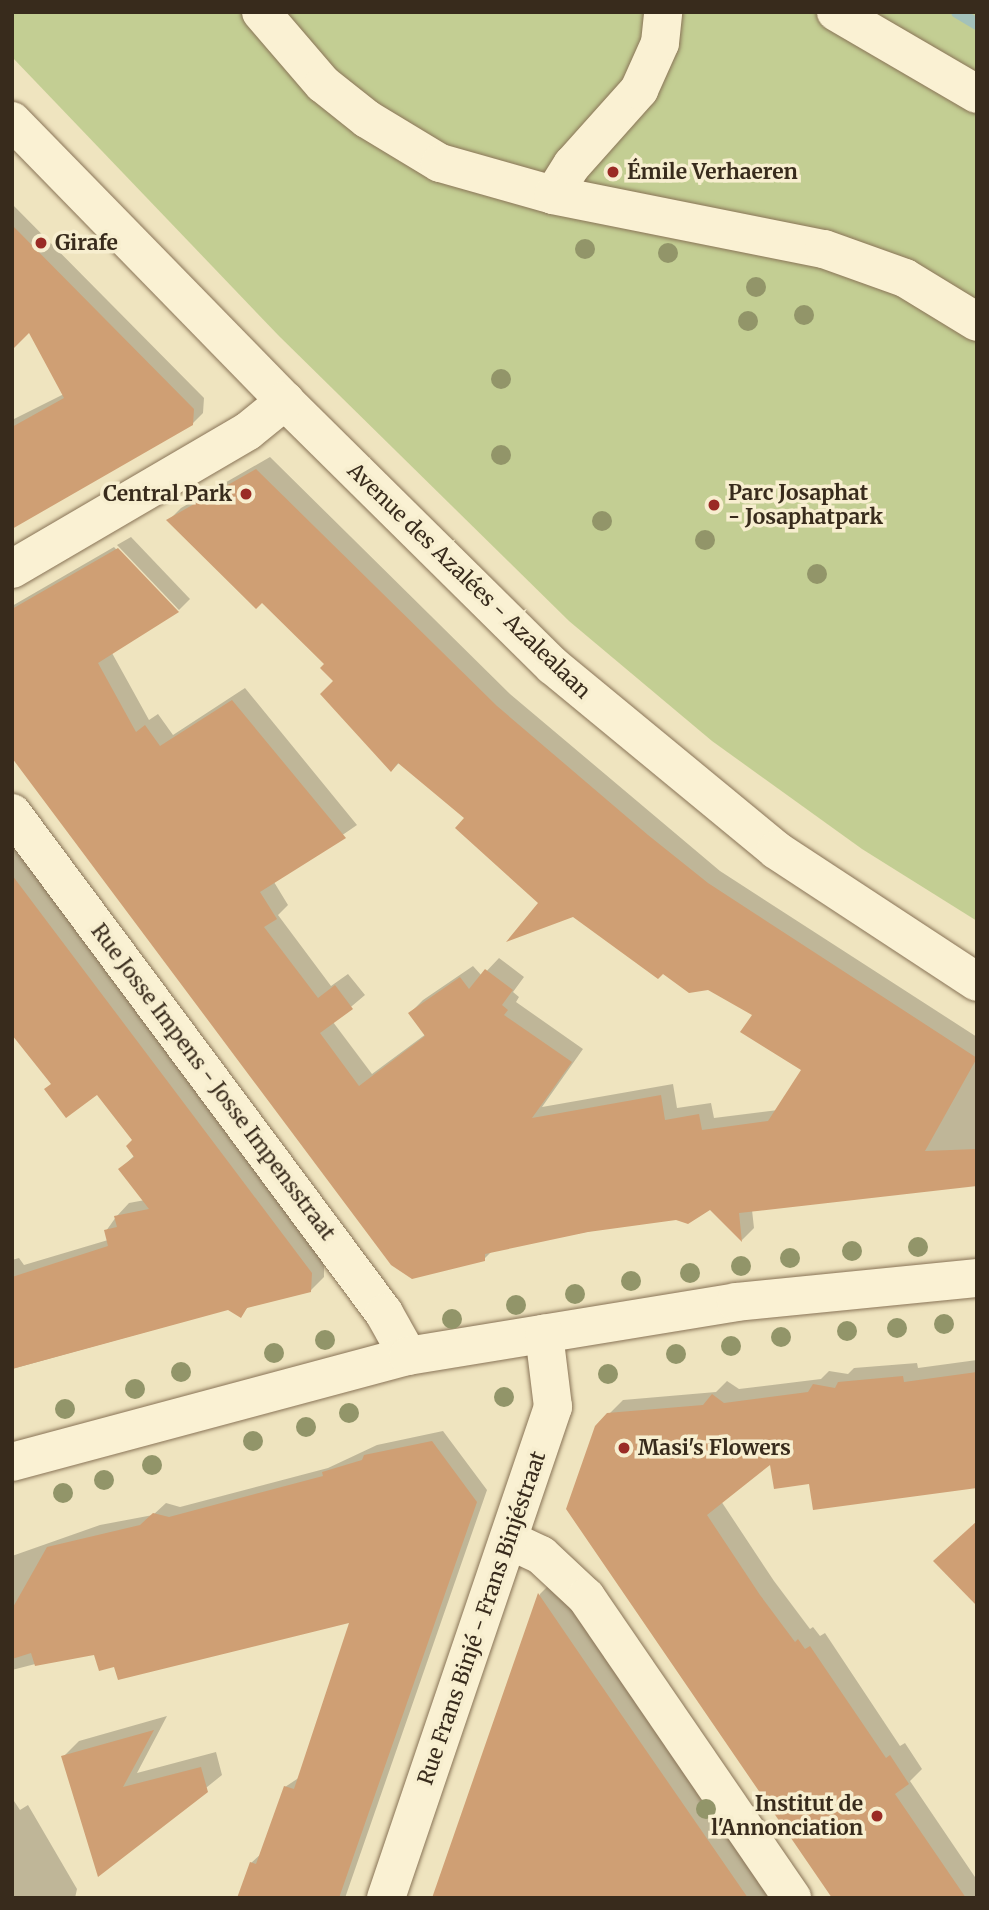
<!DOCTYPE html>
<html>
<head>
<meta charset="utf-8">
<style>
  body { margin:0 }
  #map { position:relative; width:989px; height:1910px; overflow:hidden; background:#efe4bf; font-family:Merriweather,serif }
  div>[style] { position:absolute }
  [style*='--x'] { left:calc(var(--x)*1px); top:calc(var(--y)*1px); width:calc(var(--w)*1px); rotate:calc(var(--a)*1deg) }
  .green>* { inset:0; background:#c3ce93 }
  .shadow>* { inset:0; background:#0003 }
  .stream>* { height:12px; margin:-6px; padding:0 6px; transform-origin:6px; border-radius:6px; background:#a3c1ba }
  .building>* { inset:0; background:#cf9f74 }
  .roads { filter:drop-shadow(0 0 2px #897457) drop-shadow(0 0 2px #897457) }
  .minor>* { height:38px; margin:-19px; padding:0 19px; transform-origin:19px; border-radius:19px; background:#faf1d3 }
  .trees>* { width:20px; height:20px; margin:-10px; border-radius:50%; background:#929569 }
  .dots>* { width:19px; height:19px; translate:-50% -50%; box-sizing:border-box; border:4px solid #f7eecf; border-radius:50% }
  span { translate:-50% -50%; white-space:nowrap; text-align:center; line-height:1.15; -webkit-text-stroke:7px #f7eecf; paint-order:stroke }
  .poi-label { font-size:21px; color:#382b1c; font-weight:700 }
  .left { translate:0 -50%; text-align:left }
  .right { translate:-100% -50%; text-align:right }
  .street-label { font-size:21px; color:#382b1c }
  .frame { position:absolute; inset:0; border:14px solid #382b1c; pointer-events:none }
</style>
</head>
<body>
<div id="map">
  <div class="green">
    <i style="clip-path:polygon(12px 12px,977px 12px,977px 921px,862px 849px,712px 741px,569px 621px,279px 336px,12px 57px)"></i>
  </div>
  <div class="shadow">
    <i style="clip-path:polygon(12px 204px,204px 398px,203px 413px,192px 424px,12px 527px,12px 420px,64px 394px,29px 331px,12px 348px)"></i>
    <i style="clip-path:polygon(270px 457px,510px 694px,720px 871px,977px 1037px,977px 1184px,752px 1210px,754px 1228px,742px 1240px,710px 1208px,493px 1250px,484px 1259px,12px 755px,12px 606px,114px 547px,175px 611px,112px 653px,149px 720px,158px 714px,173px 735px,245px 688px,357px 825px,274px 882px,288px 905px,278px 915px,331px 986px,348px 974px,365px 995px,333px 1022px,372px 1074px,426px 1034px,410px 1013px,423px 1000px,473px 966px,482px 976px,499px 958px,524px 977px,513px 992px,519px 997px,516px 1002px,583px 1049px,542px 1107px,673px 1084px,677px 1108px,711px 1103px,714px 1118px,778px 1110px,803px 1069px,754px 1014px,573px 915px,541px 903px,466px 818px,400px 762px,392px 770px,326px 664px,262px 600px,169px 520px,181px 508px)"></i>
    <i style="clip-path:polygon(131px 537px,190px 599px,179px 610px,117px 545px)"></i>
    <i style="clip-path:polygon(12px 844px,324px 1259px,324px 1277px,310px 1291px,250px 1305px,240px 1315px,228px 1309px,12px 1369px,12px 1260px,19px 1258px,24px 1265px,108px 1240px,106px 1231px,116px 1217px,129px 1203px,145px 1200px,120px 1169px,135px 1155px,134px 1140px,97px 1092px,52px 1083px,12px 1032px)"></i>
    <i style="clip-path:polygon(977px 1360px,977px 1486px,810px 1482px,771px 1462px,721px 1501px,774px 1581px,810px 1629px,813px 1627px,820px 1636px,825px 1633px,900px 1746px,905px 1743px,922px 1769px,910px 1781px,977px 1880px,977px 1898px,835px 1898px,608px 1415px,623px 1400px,716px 1392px,727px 1381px,739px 1389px,821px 1379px,829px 1371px,848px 1374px,854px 1368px,917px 1363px,918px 1368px)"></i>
    <i style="clip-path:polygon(443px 1431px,487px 1490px,345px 1898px,244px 1898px,251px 1863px,262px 1853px,285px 1787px,300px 1777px,352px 1621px,115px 1665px,95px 1653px,74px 1654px,12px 1670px,12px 1556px,100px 1525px,153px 1515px,166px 1503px,180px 1507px,328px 1468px,377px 1445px)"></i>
    <i style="clip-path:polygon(553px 1581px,770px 1898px,434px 1898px,540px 1594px)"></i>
    <i style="clip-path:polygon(167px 1716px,137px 1773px,216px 1752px,222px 1775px,99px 1874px,63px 1757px,79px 1741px)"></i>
    <i style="clip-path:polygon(12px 1798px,20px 1810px,28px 1805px,77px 1889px,75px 1898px,12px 1898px)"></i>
  </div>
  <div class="stream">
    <i style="--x:957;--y:12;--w:23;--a:31"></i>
  </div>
  <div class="building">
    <i style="clip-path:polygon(12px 225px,194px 409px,193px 425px,12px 529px,12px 427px,64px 398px,29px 333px,12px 350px)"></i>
    <i style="clip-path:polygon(256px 469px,497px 706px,648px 835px,708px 883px,977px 1058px,925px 1151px,977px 1149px,977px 1186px,739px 1213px,742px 1242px,710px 1210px,688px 1224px,676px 1220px,588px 1232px,485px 1254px,485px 1261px,412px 1279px,391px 1265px,12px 758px,12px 609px,118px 548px,179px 612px,98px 663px,136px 732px,145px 725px,160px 746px,232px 700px,346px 838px,260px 892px,277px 919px,264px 927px,318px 998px,335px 985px,353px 1009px,320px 1033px,359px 1086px,425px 1036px,408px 1013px,460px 977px,469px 989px,485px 969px,513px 990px,502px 1005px,508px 1010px,504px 1015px,572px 1062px,532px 1118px,661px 1095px,665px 1120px,699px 1114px,702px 1130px,768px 1121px,801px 1070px,740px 1032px,752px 1015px,708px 990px,689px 993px,663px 974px,658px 979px,573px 917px,506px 942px,538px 903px,455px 828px,464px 818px,398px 763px,391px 772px,320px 694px,333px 681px,320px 668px,324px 664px,262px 603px,256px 609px,166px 520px)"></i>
    <i style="clip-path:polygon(12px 875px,312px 1273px,311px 1292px,247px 1308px,241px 1318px,228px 1310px,12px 1369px,12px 1277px,108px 1246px,104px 1230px,117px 1227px,114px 1216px,149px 1209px,118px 1169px,134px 1157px,126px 1146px,132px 1140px,97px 1095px,66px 1118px,44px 1089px,51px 1084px,12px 1035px)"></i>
    <i style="clip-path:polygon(977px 1372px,977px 1488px,813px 1510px,809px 1484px,774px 1489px,770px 1465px,707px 1515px,760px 1595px,795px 1642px,798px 1639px,805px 1649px,810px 1646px,886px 1758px,890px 1755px,909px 1784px,895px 1794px,966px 1898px,832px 1898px,566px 1509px,595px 1426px,607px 1413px,703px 1405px,712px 1394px,724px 1403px,808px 1392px,813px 1384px,835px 1388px,838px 1382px,903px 1376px,904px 1382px)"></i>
    <i style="clip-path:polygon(432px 1441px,477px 1502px,339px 1898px,237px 1898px,250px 1862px,256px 1864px,284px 1786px,294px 1789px,349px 1623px,118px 1680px,114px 1667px,99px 1671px,94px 1655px,35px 1666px,31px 1653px,12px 1659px,12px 1609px,47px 1547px,140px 1525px,153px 1513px,169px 1517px,323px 1476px,322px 1472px,362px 1460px,364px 1455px)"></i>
    <i style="clip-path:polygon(977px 1521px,977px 1606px,933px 1561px)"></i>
    <i style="clip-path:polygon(538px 1593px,594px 1675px,748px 1898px,432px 1898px)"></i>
    <i style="clip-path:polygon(154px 1730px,123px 1787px,201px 1767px,208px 1792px,98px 1877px,61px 1756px)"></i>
  </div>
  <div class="roads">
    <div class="minor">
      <i style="--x:261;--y:12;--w:95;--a:49.3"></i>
      <i style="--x:323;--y:84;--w:56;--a:38.5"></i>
      <i style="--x:367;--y:119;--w:85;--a:31.1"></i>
      <i style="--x:440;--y:163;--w:117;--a:15.8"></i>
      <i style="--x:553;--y:195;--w:276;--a:11.3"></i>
      <i style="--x:824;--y:249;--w:86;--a:19.7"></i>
      <i style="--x:905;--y:278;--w:84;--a:31.4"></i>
      <i style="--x:836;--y:12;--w:163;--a:30.2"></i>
      <i style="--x:12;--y:121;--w:391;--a:45.7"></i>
      <i style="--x:285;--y:401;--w:377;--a:44.7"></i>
      <i style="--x:553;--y:666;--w:289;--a:39.5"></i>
      <i style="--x:776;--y:850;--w:240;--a:33.3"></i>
      <i style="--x:553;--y:195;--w:36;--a:-58"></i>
      <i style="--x:572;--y:165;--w:101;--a:-48.2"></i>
      <i style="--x:639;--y:90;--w:51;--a:-65.9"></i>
      <i style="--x:660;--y:43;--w:31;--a:-84"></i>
      <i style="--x:12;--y:569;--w:273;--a:-30.3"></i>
      <i style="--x:248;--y:431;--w:48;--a:-39"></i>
      <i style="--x:12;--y:813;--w:623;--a:53.35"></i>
      <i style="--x:384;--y:1313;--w:49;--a:60.8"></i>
      <i style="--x:12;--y:1462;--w:410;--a:-15"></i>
      <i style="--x:408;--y:1356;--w:332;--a:-9.3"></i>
      <i style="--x:736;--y:1302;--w:242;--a:-5.7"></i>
      <i style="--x:511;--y:1541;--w:33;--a:25"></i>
      <i style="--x:541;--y:1555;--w:62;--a:43"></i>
      <i style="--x:586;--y:1597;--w:365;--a:55.6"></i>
      <i style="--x:386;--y:1898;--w:519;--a:-71.22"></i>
      <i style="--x:553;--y:1407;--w:74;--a:-97"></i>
    </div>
  </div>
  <div class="trees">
    <i style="left:585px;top:249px"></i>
    <i style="left:668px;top:253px"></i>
    <i style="left:756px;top:287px"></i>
    <i style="left:804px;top:315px"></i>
    <i style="left:748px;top:321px"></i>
    <i style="left:501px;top:379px"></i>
    <i style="left:501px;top:455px"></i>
    <i style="left:602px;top:521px"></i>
    <i style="left:705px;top:540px"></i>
    <i style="left:817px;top:574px"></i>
    <i style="left:918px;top:1247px"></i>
    <i style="left:852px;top:1251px"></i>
    <i style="left:790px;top:1258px"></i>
    <i style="left:741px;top:1266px"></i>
    <i style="left:690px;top:1273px"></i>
    <i style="left:631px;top:1281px"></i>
    <i style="left:575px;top:1294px"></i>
    <i style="left:516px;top:1305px"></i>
    <i style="left:452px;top:1319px"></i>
    <i style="left:944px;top:1324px"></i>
    <i style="left:897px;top:1328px"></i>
    <i style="left:847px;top:1331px"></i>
    <i style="left:781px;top:1337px"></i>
    <i style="left:325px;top:1340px"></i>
    <i style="left:731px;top:1346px"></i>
    <i style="left:274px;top:1353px"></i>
    <i style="left:676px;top:1354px"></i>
    <i style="left:181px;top:1372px"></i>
    <i style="left:608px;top:1374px"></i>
    <i style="left:135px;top:1389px"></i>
    <i style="left:504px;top:1397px"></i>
    <i style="left:65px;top:1409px"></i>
    <i style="left:349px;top:1413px"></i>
    <i style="left:306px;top:1427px"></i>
    <i style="left:253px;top:1441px"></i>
    <i style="left:152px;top:1465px"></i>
    <i style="left:104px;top:1480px"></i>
    <i style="left:63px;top:1493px"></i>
    <i style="left:706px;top:1809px"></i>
  </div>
  <div class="dots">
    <i style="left:613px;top:172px;background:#9a2b25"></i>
    <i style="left:41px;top:243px;background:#9a2b25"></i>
    <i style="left:246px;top:494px;background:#9a2b25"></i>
    <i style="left:714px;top:505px;background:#9a2b25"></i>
    <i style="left:624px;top:1448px;background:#9a2b25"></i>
    <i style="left:877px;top:1816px;background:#9a2b25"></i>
  </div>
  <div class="poi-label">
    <span class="left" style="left:627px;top:172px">Émile Verhaeren</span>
    <span class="left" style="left:55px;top:243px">Girafe</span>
    <span class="left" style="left:728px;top:505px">Parc Josaphat<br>- Josaphatpark</span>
    <span class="right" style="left:232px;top:494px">Central Park</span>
    <span class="left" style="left:638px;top:1448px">Masi's Flowers</span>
    <span class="right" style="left:863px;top:1816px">Institut de<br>l'Annonciation</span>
  </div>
  <div class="street-label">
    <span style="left:469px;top:581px;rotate:44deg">Avenue des Azalées - Azalealaan</span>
    <span style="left:213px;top:1082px;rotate:53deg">Rue Josse Impens - Josse Impensstraat</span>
    <span style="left:482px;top:1618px;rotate:-71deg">Rue Frans Binjé - Frans Binjéstraat</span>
  </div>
  <div class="frame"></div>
</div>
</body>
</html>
